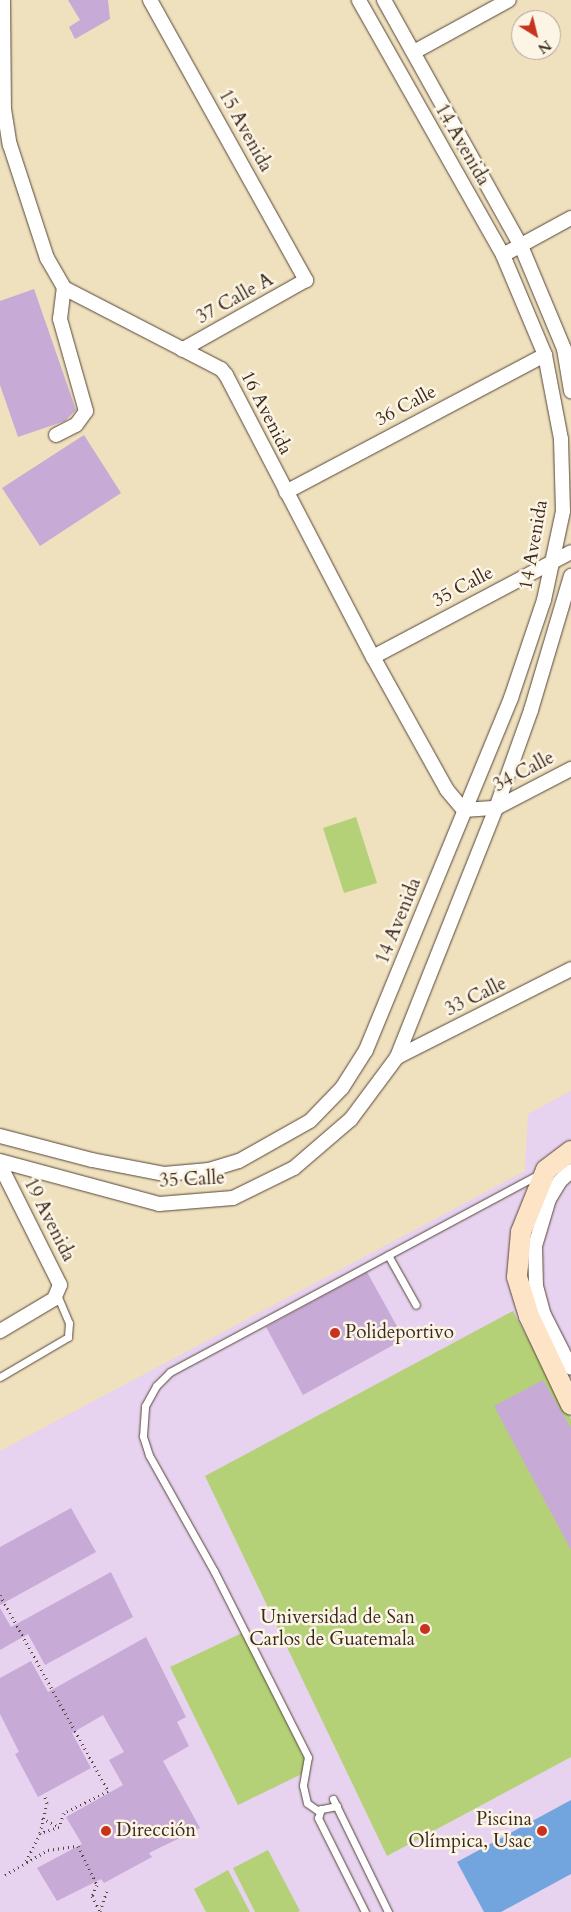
<!DOCTYPE html>
<html>
<head>
<meta charset="utf-8">
<style>
  body { margin:0 }
  #map { position:relative; width:571px; height:1912px; overflow:hidden; background:#efe0be; font-family:Cardo,serif }
  div>[style] { position:absolute }
  [style*='--x'] { left:calc(var(--x)*1px); top:calc(var(--y)*1px); width:calc(var(--w)*1px); rotate:calc(var(--a)*1deg) }
  .built>* { inset:0; background:#e7d2ef }
  .green>* { inset:0; background:#b5d177 }
  .water>* { inset:0; background:#72a5de }
  .building>* { inset:0; background:#c8aad6 }
  .path>* { height:3px; margin-top:-1.5px; transform-origin:0; background:repeating-linear-gradient(90deg,#564536 0 1px,transparent 0 5px) }
  .roads { filter:drop-shadow(0 0 1px #564536) drop-shadow(0 0 1px #564536) }
  .lane>* { height:7px; margin:-3.5px; padding:0 3.5px; transform-origin:3.5px; border-radius:3.5px; background:#fff }
  .street>* { height:14px; margin:-7px; padding:0 7px; transform-origin:7px; border-radius:7px; background:#fff }
  .secondary>* { height:20px; margin:-10px; padding:0 10px; transform-origin:10px; border-radius:10px; background:#fee4c6 }
  .dots>* { width:14px; height:14px; translate:-50% -50%; box-sizing:border-box; border:2px solid #fcf5e5; border-radius:50% }
  span { translate:-50% -50%; white-space:nowrap; text-align:center; line-height:1.15; -webkit-text-stroke:5px #fcf5e5; paint-order:stroke }
  .street-label { font-size:19px; color:#3b2a1e }
  .poi-label { font-size:19px; color:#3b2a1e }
  .left { translate:0 -50%; text-align:left }
  .right { translate:-100% -50%; text-align:right }
  .north { position:absolute; left:511px; top:10px; width:50px; height:50px; box-sizing:border-box; background:#fcf5e5; border:1px solid #afa495; border-radius:50%; rotate:144deg; font-size:14px; font-weight:700; line-height:20px; text-align:center; color:#3b2a1e }
  .north::after { content:''; display:block; margin:auto; width:18px; height:22px; background:#c8321e; clip-path:polygon(50% 0,100% 100%,50% 72%,0 100%) }
</style>
</head>
<body>
<div id="map">
  <div class="built">
    <i style="clip-path:polygon(571px 1091px,571px 1912px,0 1912px,0 1451px,525px 1171px,528px 1114px)"></i>
  </div>
  <div class="green">
    <i style="clip-path:polygon(356px 817px,377px 883px,344px 893px,323px 828px)"></i>
    <i style="clip-path:polygon(513px 1311px,571px 1419px,571px 1757px,387px 1856px,205px 1476px)"></i>
    <i style="clip-path:polygon(242px 1633px,310px 1770px,238px 1805px,170px 1667px)"></i>
    <i style="clip-path:polygon(268px 1850px,300px 1911px,298px 1912px,255px 1912px,233px 1868px)"></i>
    <i style="clip-path:polygon(228px 1870px,250px 1912px,206px 1912px,194px 1889px)"></i>
  </div>
  <div class="water">
    <i style="clip-path:polygon(571px 1800px,571px 1874px,501px 1912px,484px 1912px,457px 1862px)"></i>
  </div>
  <div class="building">
    <i style="clip-path:polygon(68px 0,108px 0,110px 19px,75px 39px,69px 27px,80px 20px)"></i>
    <i style="clip-path:polygon(34px 289px,76px 410px,65px 421px,18px 437px,0 385px,0 301px)"></i>
    <i style="clip-path:polygon(84px 435px,121px 493px,40px 546px,2px 488px)"></i>
    <i style="clip-path:polygon(367px 1272px,404px 1339px,303px 1395px,266px 1327px)"></i>
    <i style="clip-path:polygon(543px 1380px,571px 1428px,571px 1550px,494px 1406px)"></i>
    <i style="clip-path:polygon(71px 1508px,96px 1552px,0 1605px,0 1547px)"></i>
    <i style="clip-path:polygon(111px 1572px,133px 1617px,45px 1665px,28px 1634px,0 1650px,0 1608px,11px 1627px)"></i>
    <i style="clip-path:polygon(146px 1637px,186px 1717px,177px 1722px,189px 1746px,163px 1761px,200px 1828px,149px 1853px,152px 1857px,104px 1883px,101px 1879px,57px 1901px,37px 1868px,82px 1844px,66px 1817px,123px 1785px,109px 1760px,124px 1752px,103px 1715px,72px 1733px,91px 1768px,38px 1797px,15px 1754px,19px 1752px,0 1714px,0 1678px,31px 1661px,48px 1692px)"></i>
  </div>
  <div class="path">
    <i style="--x:0;--y:1595;--w:224;--a:61.1"></i>
    <i style="--x:108;--y:1791;--w:49;--a:153.4"></i>
    <i style="--x:64;--y:1813;--w:15;--a:110"></i>
    <i style="--x:59;--y:1827;--w:20;--a:162"></i>
    <i style="--x:42;--y:1818;--w:19;--a:28"></i>
    <i style="--x:26;--y:1861;--w:31;--a:-63"></i>
    <i style="--x:40;--y:1833;--w:31;--a:-77"></i>
    <i style="--x:47;--y:1803;--w:9;--a:-108"></i>
    <i style="--x:5;--y:1875;--w:50;--a:-30.2"></i>
    <i style="--x:48;--y:1850;--w:30;--a:-8"></i>
    <i style="--x:78;--y:1846;--w:43;--a:64"></i>
    <i style="--x:97;--y:1885;--w:12;--a:114"></i>
    <i style="--x:92;--y:1896;--w:18;--a:63"></i>
    <i style="--x:100;--y:1911;--w:21;--a:-71"></i>
  </div>
  <div class="roads">
    <div class="lane">
      <i style="--x:388;--y:1255;--w:57;--a:60.8"></i>
      <i style="--x:0;--y:1377;--w:79;--a:-30.5"></i>
      <i style="--x:68;--y:1337;--w:14;--a:-86"></i>
      <i style="--x:69;--y:1323;--w:30;--a:-113"></i>
      <i style="--x:333;--y:1799;--w:126;--a:64"></i>
      <i style="--x:337;--y:1806;--w:20;--a:169"></i>
      <i style="--x:317;--y:1810;--w:12;--a:-145"></i>
      <i style="--x:307;--y:1803;--w:18;--a:-103"></i>
      <i style="--x:303;--y:1785;--w:28;--a:-80"></i>
      <i style="--x:308;--y:1757;--w:208;--a:-116.8"></i>
      <i style="--x:214;--y:1571;--w:133;--a:-119.3"></i>
      <i style="--x:149;--y:1455;--w:20;--a:-108"></i>
      <i style="--x:143;--y:1436;--w:30;--a:-86"></i>
      <i style="--x:145;--y:1406;--w:23;--a:-61"></i>
      <i style="--x:156;--y:1386;--w:20;--a:-45"></i>
      <i style="--x:170;--y:1372;--w:419;--a:-28.2"></i>
      <i style="--x:321;--y:1809;--w:9;--a:108"></i>
      <i style="--x:318;--y:1818;--w:105;--a:63.4"></i>
    </div>
    <div class="street">
      <i style="--x:3;--y:0;--w:109;--a:89.5"></i>
      <i style="--x:4;--y:109;--w:36;--a:81"></i>
      <i style="--x:10;--y:145;--w:119;--a:71.9"></i>
      <i style="--x:47;--y:258;--w:34;--a:60"></i>
      <i style="--x:64;--y:288;--w:177;--a:27.3"></i>
      <i style="--x:221;--y:369;--w:8;--a:50"></i>
      <i style="--x:226;--y:375;--w:318;--a:62.5"></i>
      <i style="--x:373;--y:657;--w:152;--a:60.9"></i>
      <i style="--x:447;--y:790;--w:26;--a:50"></i>
      <i style="--x:464;--y:810;--w:32;--a:-4"></i>
      <i style="--x:496;--y:808;--w:85;--a:-27.5"></i>
      <i style="--x:150;--y:0;--w:321;--a:60.9"></i>
      <i style="--x:306;--y:280;--w:142;--a:150.6"></i>
      <i style="--x:384;--y:0;--w:282;--a:60.9"></i>
      <i style="--x:521;--y:246;--w:112;--a:67.3"></i>
      <i style="--x:564;--y:349;--w:43;--a:80.5"></i>
      <i style="--x:414;--y:52;--w:108;--a:-28.7"></i>
      <i style="--x:503;--y:255;--w:77;--a:-28.6"></i>
      <i style="--x:56;--y:435;--w:22;--a:-27"></i>
      <i style="--x:76;--y:425;--w:17;--a:-54"></i>
      <i style="--x:86;--y:411;--w:96;--a:-105.8"></i>
      <i style="--x:60;--y:319;--w:31;--a:-83"></i>
      <i style="--x:286;--y:492;--w:293;--a:-27.9"></i>
      <i style="--x:373;--y:657;--w:224;--a:-27.9"></i>
      <i style="--x:397;--y:1057;--w:195;--a:-26.8"></i>
      <i style="--x:0;--y:1136;--w:95;--a:14.6"></i>
      <i style="--x:92;--y:1160;--w:73;--a:11"></i>
      <i style="--x:164;--y:1174;--w:45;--a:-5.1"></i>
      <i style="--x:209;--y:1170;--w:31;--a:-17"></i>
      <i style="--x:239;--y:1161;--w:81;--a:-29.4"></i>
      <i style="--x:310;--y:1121;--w:46;--a:-45.9"></i>
      <i style="--x:342;--y:1088;--w:45;--a:-57.7"></i>
      <i style="--x:366;--y:1050;--w:381;--a:-67.6"></i>
      <i style="--x:511;--y:698;--w:103;--a:-71.4"></i>
      <i style="--x:544;--y:600;--w:91;--a:-77.9"></i>
      <i style="--x:563;--y:511;--w:72;--a:-91.6"></i>
      <i style="--x:561;--y:439;--w:86;--a:-100.8"></i>
      <i style="--x:545;--y:355;--w:108;--a:-112.8"></i>
      <i style="--x:503;--y:255;--w:293;--a:-119.5"></i>
      <i style="--x:0;--y:1161;--w:165;--a:15.1"></i>
      <i style="--x:159;--y:1204;--w:74;--a:-4.6"></i>
      <i style="--x:233;--y:1198;--w:68;--a:-26.2"></i>
      <i style="--x:294;--y:1168;--w:75;--a:-40.7"></i>
      <i style="--x:351;--y:1119;--w:77;--a:-53.4"></i>
      <i style="--x:397;--y:1057;--w:268;--a:-68.3"></i>
      <i style="--x:496;--y:808;--w:104;--a:-70.3"></i>
      <i style="--x:531;--y:710;--w:140;--a:-73.4"></i>
      <i style="--x:0;--y:1165;--w:134;--a:63.4"></i>
      <i style="--x:60;--y:1285;--w:15;--a:113"></i>
      <i style="--x:54;--y:1299;--w:63;--a:149.3"></i>
      <i style="--x:571;--y:1171;--w:15;--a:138"></i>
      <i style="--x:560;--y:1181;--w:21;--a:121"></i>
      <i style="--x:549;--y:1199;--w:49;--a:106.6"></i>
      <i style="--x:535;--y:1246;--w:40;--a:88.6"></i>
      <i style="--x:536;--y:1286;--w:30;--a:75"></i>
      <i style="--x:544;--y:1315;--w:59;--a:63"></i>
    </div>
    <div class="secondary">
      <i style="--x:571;--y:1151;--w:31;--a:143"></i>
      <i style="--x:546;--y:1170;--w:67;--a:112"></i>
      <i style="--x:521;--y:1232;--w:45;--a:95.1"></i>
      <i style="--x:517;--y:1277;--w:41;--a:72.9"></i>
      <i style="--x:529;--y:1316;--w:98;--a:64.7"></i>
    </div>
  </div>
  <div class="dots">
    <i style="left:335px;top:1333px;background:#c8321e"></i>
    <i style="left:425px;top:1629px;background:#c8321e"></i>
    <i style="left:106px;top:1831px;background:#c8321e"></i>
    <i style="left:542px;top:1831px;background:#c8321e"></i>
  </div>
  <div class="street-label">
    <span style="left:245px;top:131px;rotate:61deg">15 Avenida</span>
    <span style="left:462px;top:145px;rotate:60deg">14 Avenida</span>
    <span style="left:235px;top:299px;rotate:-29deg">37 Calle A</span>
    <span style="left:406px;top:406px;rotate:-28deg">36 Calle</span>
    <span style="left:266px;top:413px;rotate:63deg">16 Avenida</span>
    <span style="left:534px;top:545px;rotate:-80deg">14 Avenida</span>
    <span style="left:463px;top:587px;rotate:-28deg">35 Calle</span>
    <span style="left:524px;top:772px;rotate:-28deg">34 Calle</span>
    <span style="left:399px;top:921px;rotate:-68deg">14 Avenida</span>
    <span style="left:476px;top:997px;rotate:-26deg">33 Calle</span>
    <span style="left:192px;top:1180px;rotate:-3deg">35 Calle</span>
    <span style="left:49px;top:1220px;rotate:63deg">19 Avenida</span>
  </div>
  <div class="poi-label">
    <span class="left" style="left:345px;top:1333px">Polideportivo</span>
    <span class="right" style="left:415px;top:1629px">Universidad de San<br>Carlos de Guatemala</span>
    <span class="right" style="left:532px;top:1831px">Piscina<br>Olímpica, Usac</span>
    <span class="left" style="left:116px;top:1831px">Dirección</span>
  </div>
  <div class="north">N</div>
</div>
</body>
</html>
